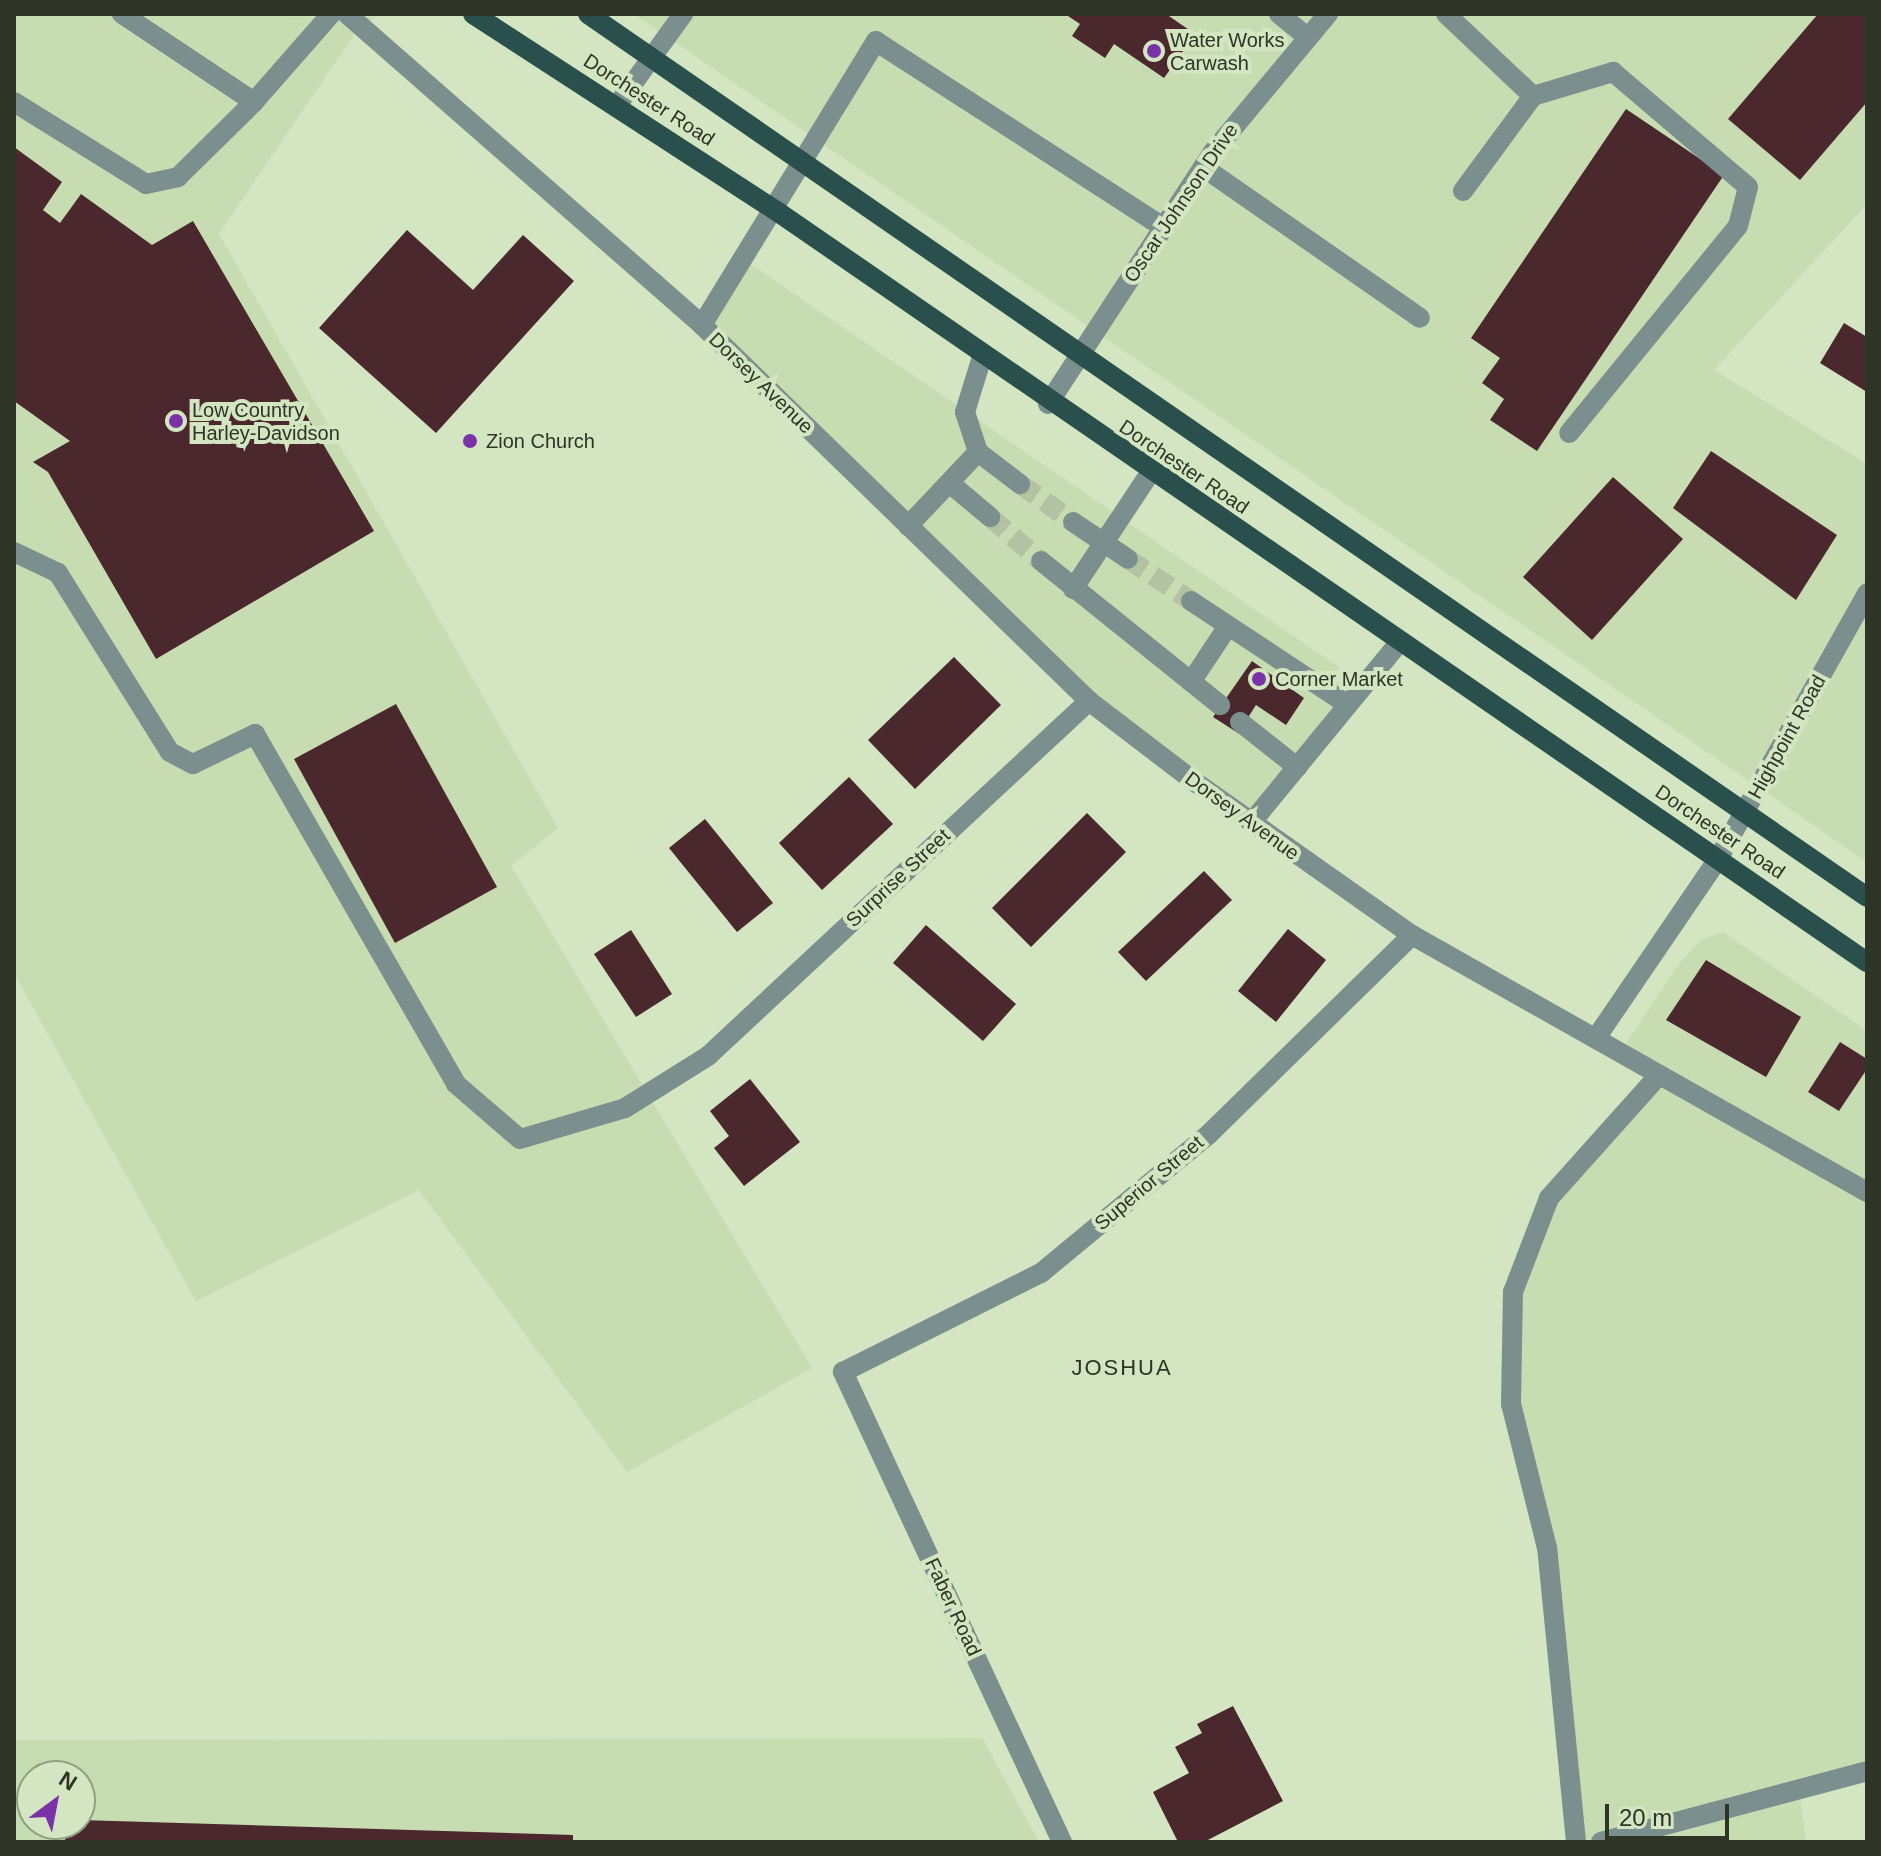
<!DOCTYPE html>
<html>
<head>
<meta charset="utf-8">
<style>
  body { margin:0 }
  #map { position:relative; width:1881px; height:1856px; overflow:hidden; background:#d3e5c1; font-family:Arial,sans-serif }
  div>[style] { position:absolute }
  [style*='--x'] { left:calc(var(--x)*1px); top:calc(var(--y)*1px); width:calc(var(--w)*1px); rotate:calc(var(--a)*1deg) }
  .built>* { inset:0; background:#c7dcb1 }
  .building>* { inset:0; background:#4b282e }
  .minor-tunnel>* { height:20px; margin-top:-10px; transform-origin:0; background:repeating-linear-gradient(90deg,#b2c2a2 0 20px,transparent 0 30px) }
  .minor>* { height:20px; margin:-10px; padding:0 10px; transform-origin:10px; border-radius:10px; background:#7b908e }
  .major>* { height:20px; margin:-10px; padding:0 10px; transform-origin:10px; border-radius:10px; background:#29504d }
  .dots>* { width:22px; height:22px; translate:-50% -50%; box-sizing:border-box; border:4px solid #d3e5c1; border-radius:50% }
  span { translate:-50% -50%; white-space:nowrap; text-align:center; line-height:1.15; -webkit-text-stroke:8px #d3e5c1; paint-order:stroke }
  .poi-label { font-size:20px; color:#2e3527 }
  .left { translate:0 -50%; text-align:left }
  .street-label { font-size:20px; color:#2e3527 }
  .neighbourhood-label { font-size:22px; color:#2e3527; letter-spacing:2px }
  .frame { position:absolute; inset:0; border:16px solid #2e3527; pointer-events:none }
  .north { position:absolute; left:16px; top:1760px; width:80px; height:80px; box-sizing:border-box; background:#d3e5c1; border:2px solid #919f83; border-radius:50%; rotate:32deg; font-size:22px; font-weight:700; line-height:32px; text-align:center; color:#2e3527 }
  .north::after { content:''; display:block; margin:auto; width:28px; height:36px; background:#7a33a7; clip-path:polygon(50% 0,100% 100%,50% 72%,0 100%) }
  .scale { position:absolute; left:1605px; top:1804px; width:124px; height:36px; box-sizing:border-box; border:4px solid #2e3527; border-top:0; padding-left:10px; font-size:24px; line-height:28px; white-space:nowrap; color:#2e3527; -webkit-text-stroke:6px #d3e5c1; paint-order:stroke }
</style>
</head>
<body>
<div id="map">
  <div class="built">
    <i style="clip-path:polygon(14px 14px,376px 17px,360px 26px,219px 234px,558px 828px,511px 866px,812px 1368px,627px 1472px,419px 1190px,196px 1301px,14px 973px)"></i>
    <i style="clip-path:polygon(634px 14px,1867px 14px,1867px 204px,1714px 370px,1867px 464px,1867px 862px)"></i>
    <i style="clip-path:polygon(745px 260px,1365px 685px,1251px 823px,1089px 701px,702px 325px)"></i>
    <i style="clip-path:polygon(1723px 932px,1867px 1031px,1867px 1192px,1620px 1053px,1679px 964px,1701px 940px)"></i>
    <i style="clip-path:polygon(1654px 1077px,1867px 1196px,1867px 1771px,1799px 1789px,1806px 1842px,1576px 1842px,1547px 1548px,1511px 1404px,1513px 1292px,1530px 1233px)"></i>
    <i style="clip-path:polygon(evenodd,982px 1738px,1039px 1842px,14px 1842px,14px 1740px,982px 1738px,32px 1776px,80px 1776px,80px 1824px,32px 1824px,32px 1776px)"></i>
  </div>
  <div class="building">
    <i style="clip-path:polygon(1065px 14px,1166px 14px,1195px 34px,1164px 78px,1114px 44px,1105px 58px,1072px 36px,1080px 24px)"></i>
    <i style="clip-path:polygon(1818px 14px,1867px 14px,1867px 102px,1800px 180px,1728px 119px)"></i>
    <i style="clip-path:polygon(1626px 109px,1724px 175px,1537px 451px,1490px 420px,1504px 399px,1482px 383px,1500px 358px,1471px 338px)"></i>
    <i style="clip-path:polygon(14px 147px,62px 182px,43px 210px,60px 223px,81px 194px,152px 245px,193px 221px,374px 531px,156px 659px,48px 472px,33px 462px,70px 441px,14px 401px)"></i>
    <i style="clip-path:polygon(407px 230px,473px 290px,523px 235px,574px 281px,436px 433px,319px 328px)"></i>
    <i style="clip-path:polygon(1844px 323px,1867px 337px,1867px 392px,1820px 363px)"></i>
    <i style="clip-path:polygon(1711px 451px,1837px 535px,1796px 600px,1673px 508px)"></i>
    <i style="clip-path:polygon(1613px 477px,1683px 539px,1592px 640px,1523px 577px)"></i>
    <i style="clip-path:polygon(954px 657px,1001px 705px,915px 789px,868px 740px)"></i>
    <i style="clip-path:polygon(1252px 661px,1304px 698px,1286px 725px,1256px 705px,1238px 733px,1213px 717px)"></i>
    <i style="clip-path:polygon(396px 704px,497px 887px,395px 943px,294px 759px)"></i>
    <i style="clip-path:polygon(849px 777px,893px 824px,822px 890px,779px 843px)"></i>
    <i style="clip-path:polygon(1087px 813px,1126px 852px,1031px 947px,992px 908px)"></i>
    <i style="clip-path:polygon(705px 819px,773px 903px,737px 932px,669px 848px)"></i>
    <i style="clip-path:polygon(1204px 871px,1232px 900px,1146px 981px,1118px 952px)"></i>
    <i style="clip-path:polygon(926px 925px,1016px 1004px,983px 1041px,893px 963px)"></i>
    <i style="clip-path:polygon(1288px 929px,1326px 960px,1276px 1022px,1238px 991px)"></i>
    <i style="clip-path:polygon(631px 930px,672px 994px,636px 1017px,594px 954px)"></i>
    <i style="clip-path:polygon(1706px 960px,1801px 1017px,1766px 1077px,1666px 1020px)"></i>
    <i style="clip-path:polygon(1840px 1042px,1867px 1059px,1867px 1069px,1839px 1111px,1808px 1092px)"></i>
    <i style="clip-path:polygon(750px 1079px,800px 1142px,744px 1186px,714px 1148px,729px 1136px,710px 1111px)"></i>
    <i style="clip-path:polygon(1233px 1706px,1283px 1801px,1204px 1842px,1178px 1842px,1153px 1792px,1189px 1773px,1175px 1747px,1202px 1733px,1197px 1724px)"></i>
    <i style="clip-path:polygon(80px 1820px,573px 1835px,573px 1842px,65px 1842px,65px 1824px)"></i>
  </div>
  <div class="minor-tunnel">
    <i style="--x:1020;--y:484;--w:65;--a:35.6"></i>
    <i style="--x:990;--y:517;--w:67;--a:40.8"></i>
    <i style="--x:1128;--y:559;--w:76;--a:33.7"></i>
  </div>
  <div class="minor">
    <i style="--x:347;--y:14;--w:472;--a:41.2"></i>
    <i style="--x:1279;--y:14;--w:36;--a:39"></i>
    <i style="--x:1446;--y:14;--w:120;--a:43.3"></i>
    <i style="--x:1533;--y:96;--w:118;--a:126.4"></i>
    <i style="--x:1533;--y:96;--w:84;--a:-16.7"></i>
    <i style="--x:1613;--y:72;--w:177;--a:40.4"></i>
    <i style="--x:1748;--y:187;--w:40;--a:104.4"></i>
    <i style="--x:1738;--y:226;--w:267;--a:129.2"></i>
    <i style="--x:14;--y:102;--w:155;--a:31.8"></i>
    <i style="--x:146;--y:184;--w:33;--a:-12"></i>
    <i style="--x:178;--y:177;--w:107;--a:-44.6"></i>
    <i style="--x:254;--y:102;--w:159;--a:-146.3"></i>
    <i style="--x:254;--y:102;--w:117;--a:-48.8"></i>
    <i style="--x:616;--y:107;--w:115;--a:-54.2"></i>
    <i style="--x:1203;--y:167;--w:264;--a:34.8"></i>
    <i style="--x:1163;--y:227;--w:342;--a:-147.1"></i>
    <i style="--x:876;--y:41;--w:333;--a:121.5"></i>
    <i style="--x:702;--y:325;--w:540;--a:44.17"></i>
    <i style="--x:1089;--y:701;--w:133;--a:37.4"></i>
    <i style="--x:1195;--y:782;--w:266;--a:35.2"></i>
    <i style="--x:1412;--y:935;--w:523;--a:29.46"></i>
    <i style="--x:982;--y:357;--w:58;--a:107.2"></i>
    <i style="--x:965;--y:412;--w:42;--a:72"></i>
    <i style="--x:978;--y:452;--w:53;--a:37.3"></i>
    <i style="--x:1048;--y:404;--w:301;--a:-56.8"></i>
    <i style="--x:1213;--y:152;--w:180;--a:-50.2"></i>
    <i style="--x:952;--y:485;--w:50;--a:40.1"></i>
    <i style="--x:1073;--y:522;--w:66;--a:33.9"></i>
    <i style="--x:908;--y:526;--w:102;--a:-46.6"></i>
    <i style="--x:14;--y:552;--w:49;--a:25.5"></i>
    <i style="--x:58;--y:573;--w:211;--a:58"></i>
    <i style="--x:170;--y:752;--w:26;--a:28"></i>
    <i style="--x:193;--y:764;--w:69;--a:-25.8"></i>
    <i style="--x:255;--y:734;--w:404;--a:60.1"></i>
    <i style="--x:456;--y:1084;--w:84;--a:40.7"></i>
    <i style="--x:520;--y:1139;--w:109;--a:-16.4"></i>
    <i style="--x:625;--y:1108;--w:98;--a:-32.1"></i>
    <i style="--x:708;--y:1056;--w:521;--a:-42.98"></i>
    <i style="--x:1041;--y:561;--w:230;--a:38.8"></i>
    <i style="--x:1073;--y:589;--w:139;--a:-56.4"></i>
    <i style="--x:1191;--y:601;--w:188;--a:33.5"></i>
    <i style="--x:1191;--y:682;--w:67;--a:-56.5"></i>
    <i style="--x:1240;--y:722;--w:73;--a:38.3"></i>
    <i style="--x:1251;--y:823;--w:233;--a:-50.6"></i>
    <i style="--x:1596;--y:1038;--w:217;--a:-55.7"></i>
    <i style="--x:1718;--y:859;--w:305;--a:-60.7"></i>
    <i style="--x:1062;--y:1842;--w:519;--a:-114.98"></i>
    <i style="--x:843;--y:1372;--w:221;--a:-26.6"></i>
    <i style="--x:1041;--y:1273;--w:217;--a:-39.6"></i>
    <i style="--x:1208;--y:1135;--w:286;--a:-44.4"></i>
    <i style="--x:1576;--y:1842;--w:295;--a:-95.6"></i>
    <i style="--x:1547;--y:1548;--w:148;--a:-104"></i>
    <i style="--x:1511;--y:1404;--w:112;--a:-89"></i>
    <i style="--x:1513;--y:1292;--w:101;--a:-69"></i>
    <i style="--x:1549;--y:1198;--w:165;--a:-48.2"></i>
    <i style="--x:1601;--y:1842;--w:275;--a:-14.9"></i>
  </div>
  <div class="major">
    <i style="--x:473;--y:14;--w:364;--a:33"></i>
    <i style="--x:778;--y:212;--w:1322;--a:34.56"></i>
    <i style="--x:588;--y:14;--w:1554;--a:34.62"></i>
  </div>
  <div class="dots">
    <i style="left:1154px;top:51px;background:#7a33a7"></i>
    <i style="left:176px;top:421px;background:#7a33a7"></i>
    <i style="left:470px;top:441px;background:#7a33a7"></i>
    <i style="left:1259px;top:679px;background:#7a33a7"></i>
  </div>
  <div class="poi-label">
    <span class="left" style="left:1170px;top:52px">Water Works<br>Carwash</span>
    <span class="left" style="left:192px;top:422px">Low Country<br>Harley-Davidson</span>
    <span class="left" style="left:486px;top:441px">Zion Church</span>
    <span class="left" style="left:1275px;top:679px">Corner Market</span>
  </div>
  <div class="street-label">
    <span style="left:649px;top:100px;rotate:33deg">Dorchester Road</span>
    <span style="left:1181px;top:203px;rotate:-56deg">Oscar Johnson Drive</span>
    <span style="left:761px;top:383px;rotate:44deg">Dorsey Avenue</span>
    <span style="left:1184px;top:467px;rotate:34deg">Dorchester Road</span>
    <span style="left:1787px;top:737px;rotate:-61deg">Highpoint Road</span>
    <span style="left:1242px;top:816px;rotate:36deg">Dorsey Avenue</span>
    <span style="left:1720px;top:832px;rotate:34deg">Dorchester Road</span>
    <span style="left:898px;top:878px;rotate:-43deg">Surprise Street</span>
    <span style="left:1149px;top:1183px;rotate:-40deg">Superior Street</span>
    <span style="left:953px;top:1607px;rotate:65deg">Faber Road</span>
  </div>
  <div class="neighbourhood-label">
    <span style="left:1122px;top:1368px">JOSHUA</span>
  </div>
  <div class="frame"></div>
  <div class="north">N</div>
  <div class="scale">20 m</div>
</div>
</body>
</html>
